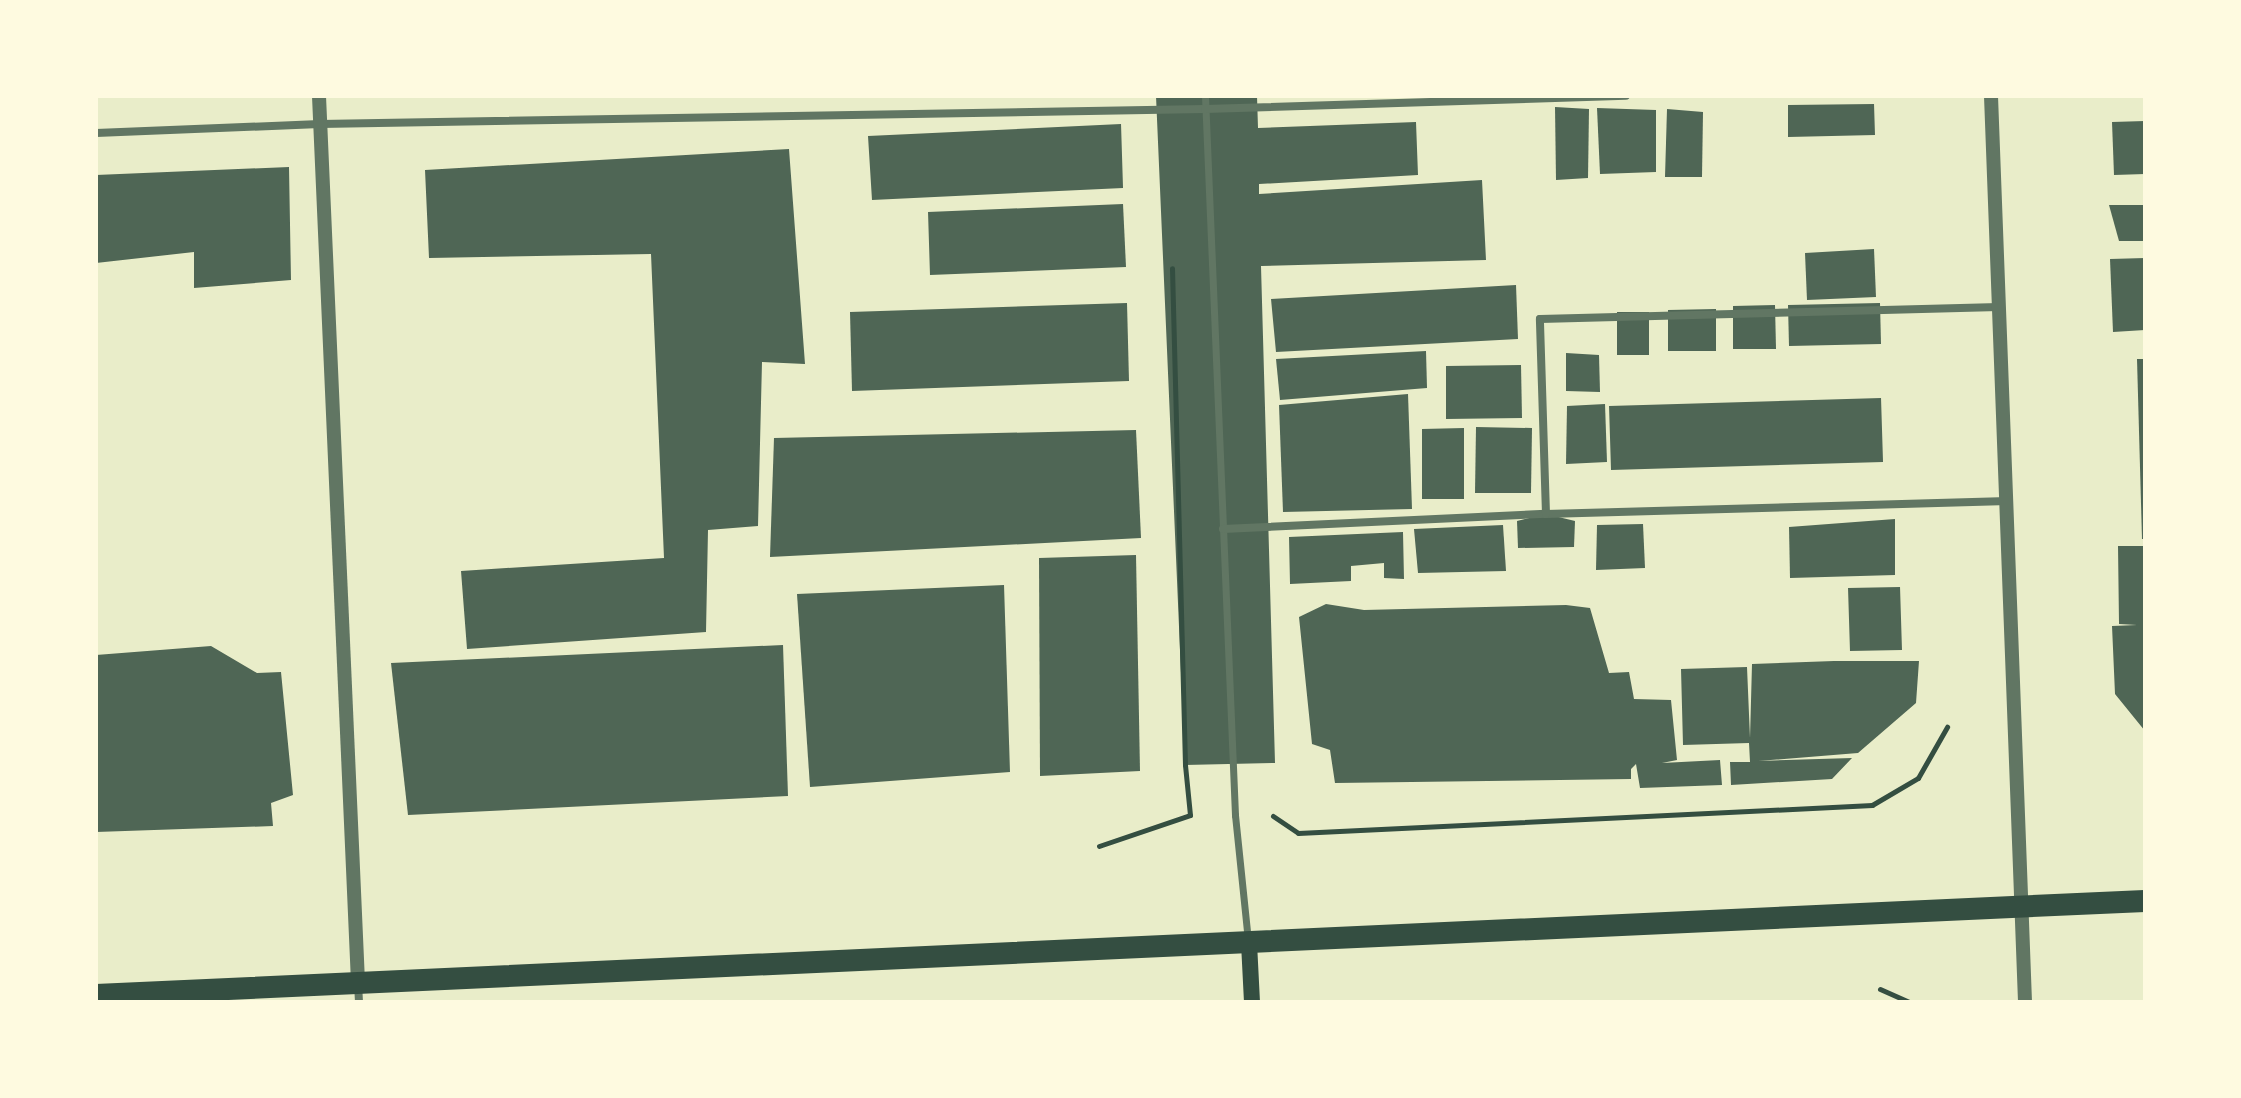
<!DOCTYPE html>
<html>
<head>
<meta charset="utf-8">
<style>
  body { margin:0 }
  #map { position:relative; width:2241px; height:1098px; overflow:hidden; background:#e9edc9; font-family:"PT Sans Narrow",sans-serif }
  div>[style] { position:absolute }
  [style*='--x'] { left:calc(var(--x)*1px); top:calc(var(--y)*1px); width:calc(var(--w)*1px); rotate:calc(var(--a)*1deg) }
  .building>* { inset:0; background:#4f6655 }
  .path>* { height:5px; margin:-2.5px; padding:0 2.5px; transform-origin:2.5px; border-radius:2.5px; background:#344e41 }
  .pedestrian>* { height:7px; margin:-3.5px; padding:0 3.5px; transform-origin:3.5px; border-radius:3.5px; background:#617663 }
  .minor>* { height:8px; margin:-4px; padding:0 4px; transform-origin:4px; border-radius:4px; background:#617663 }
  .tertiary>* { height:14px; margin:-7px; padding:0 7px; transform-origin:7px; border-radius:7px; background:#617663 }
  .secondary>* { height:16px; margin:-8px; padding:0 8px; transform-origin:8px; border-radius:8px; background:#344e41 }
  .trunk>* { height:22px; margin:-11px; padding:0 11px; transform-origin:11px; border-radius:11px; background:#344e41 }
  span { translate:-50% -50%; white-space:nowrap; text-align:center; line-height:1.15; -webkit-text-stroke:8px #fefae0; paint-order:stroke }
  .frame { position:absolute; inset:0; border:98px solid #fefae0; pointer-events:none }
</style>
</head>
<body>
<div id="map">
  <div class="building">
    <i style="clip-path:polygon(1156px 96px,1257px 96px,1258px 128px,1416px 122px,1418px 175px,1259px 184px,1259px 194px,1482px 180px,1486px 260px,1261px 266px,1275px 763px,1185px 765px)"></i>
    <i style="clip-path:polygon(1874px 104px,1875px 135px,1788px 137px,1788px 105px)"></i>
    <i style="clip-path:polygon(1555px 107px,1589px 109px,1588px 178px,1556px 180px)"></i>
    <i style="clip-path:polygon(1597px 108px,1656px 110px,1656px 172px,1600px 174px)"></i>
    <i style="clip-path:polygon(1667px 109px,1703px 112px,1702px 177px,1665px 177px)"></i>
    <i style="clip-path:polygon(2145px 121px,2145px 174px,2114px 175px,2112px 122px)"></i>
    <i style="clip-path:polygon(1121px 124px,1123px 188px,872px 200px,868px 136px)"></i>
    <i style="clip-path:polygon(789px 149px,805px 364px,762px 362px,758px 526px,708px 530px,706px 632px,467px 649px,461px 571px,664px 558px,651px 254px,429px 258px,425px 170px)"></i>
    <i style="clip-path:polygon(289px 167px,291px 280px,194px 288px,194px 252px,96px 263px,96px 175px)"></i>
    <i style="clip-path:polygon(1123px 204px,1126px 267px,930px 275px,928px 212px)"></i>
    <i style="clip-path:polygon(2109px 205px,2145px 205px,2145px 241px,2119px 241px)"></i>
    <i style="clip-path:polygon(1874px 249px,1876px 297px,1807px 300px,1805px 253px)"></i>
    <i style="clip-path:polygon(2145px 258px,2145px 330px,2113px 332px,2110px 259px)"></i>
    <i style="clip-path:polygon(1516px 285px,1518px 339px,1276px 352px,1271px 299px)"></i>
    <i style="clip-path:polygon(1127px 303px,1129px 381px,852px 391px,850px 312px)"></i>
    <i style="clip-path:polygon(1880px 303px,1881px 344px,1789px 346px,1788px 305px)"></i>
    <i style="clip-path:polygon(1775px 305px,1776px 349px,1733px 349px,1733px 306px)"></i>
    <i style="clip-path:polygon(1716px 309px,1716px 351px,1668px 351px,1668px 310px)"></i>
    <i style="clip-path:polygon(1617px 312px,1649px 312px,1649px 355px,1617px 355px)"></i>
    <i style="clip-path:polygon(1426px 351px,1427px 388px,1280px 400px,1276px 359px)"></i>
    <i style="clip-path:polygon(1566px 353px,1599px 355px,1600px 392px,1566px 391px)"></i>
    <i style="clip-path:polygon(2137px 359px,2145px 359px,2145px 539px,2142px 539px)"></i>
    <i style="clip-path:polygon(1521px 365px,1522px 418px,1446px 419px,1446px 366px)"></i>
    <i style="clip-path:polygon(1408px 394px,1412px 509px,1283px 512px,1279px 405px)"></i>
    <i style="clip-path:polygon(1881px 398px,1883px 462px,1611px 470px,1609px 406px)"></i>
    <i style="clip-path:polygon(1605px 404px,1607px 462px,1566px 464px,1567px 406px)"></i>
    <i style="clip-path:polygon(1476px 427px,1532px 428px,1531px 493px,1475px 493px)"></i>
    <i style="clip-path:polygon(1464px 428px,1464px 499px,1422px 499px,1422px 429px)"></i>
    <i style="clip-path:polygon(1136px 430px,1141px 538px,770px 557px,774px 438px)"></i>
    <i style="clip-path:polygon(1546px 514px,1575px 521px,1574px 547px,1518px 548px,1517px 521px)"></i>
    <i style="clip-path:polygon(1895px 519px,1895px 575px,1790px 578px,1789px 527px)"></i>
    <i style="clip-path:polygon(1643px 524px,1645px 568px,1596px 570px,1597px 525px)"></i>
    <i style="clip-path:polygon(1503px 525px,1506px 571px,1418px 573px,1414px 529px)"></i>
    <i style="clip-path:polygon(1403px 532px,1404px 579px,1384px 578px,1384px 563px,1351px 566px,1351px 581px,1290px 584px,1289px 537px)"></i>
    <i style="clip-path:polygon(2118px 546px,2145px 546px,2145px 731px,2115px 694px,2112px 626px,2137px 625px,2119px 624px)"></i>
    <i style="clip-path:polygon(1136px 555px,1140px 771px,1040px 776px,1039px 558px)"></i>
    <i style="clip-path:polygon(1004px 585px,1010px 772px,810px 787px,797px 594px)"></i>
    <i style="clip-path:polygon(1900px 587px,1902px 650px,1850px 651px,1848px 588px)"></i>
    <i style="clip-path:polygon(1326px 604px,1364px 610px,1566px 605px,1590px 608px,1609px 673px,1629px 672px,1634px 699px,1671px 700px,1677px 760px,1662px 763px,1720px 760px,1722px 785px,1640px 788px,1636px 764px,1631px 769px,1631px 779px,1335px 783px,1330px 750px,1312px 744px,1299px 617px)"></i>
    <i style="clip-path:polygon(783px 645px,788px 796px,408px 815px,391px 663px)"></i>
    <i style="clip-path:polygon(211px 646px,257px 673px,281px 672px,293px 795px,271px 803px,273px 826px,96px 832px,96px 655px)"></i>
    <i style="clip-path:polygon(1834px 661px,1919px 661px,1916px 703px,1858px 753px,1758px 761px,1852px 758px,1832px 779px,1731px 785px,1730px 762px,1750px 762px,1749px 743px,1683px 745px,1681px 669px,1747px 667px,1750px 738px,1752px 664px)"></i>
  </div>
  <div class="path">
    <i style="--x:1273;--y:816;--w:30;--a:34"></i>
    <i style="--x:1298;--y:833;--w:575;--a:-2.79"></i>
    <i style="--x:1872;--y:805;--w:53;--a:-30.4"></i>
    <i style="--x:1918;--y:778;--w:59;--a:-60.4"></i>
    <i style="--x:1099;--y:846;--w:96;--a:-18.8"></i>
    <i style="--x:1190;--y:815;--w:50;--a:-95.7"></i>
    <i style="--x:1185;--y:765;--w:497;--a:-91.5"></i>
    <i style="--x:1880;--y:989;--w:32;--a:24"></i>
  </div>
  <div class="pedestrian">
    <i style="--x:1205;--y:96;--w:720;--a:87.61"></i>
    <i style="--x:1235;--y:815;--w:126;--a:84.1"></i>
  </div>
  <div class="minor">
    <i style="--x:96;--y:133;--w:224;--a:-2.3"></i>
    <i style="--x:320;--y:124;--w:885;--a:-0.97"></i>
    <i style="--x:1205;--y:109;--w:421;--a:-1.8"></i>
    <i style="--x:1546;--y:514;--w:462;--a:-1.6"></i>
    <i style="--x:1223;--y:529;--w:323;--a:-2.7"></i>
    <i style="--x:1546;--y:514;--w:195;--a:-91.8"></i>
    <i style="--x:1540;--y:319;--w:459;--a:-1.5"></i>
    <i style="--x:358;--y:983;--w:19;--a:87"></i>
  </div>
  <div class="tertiary">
    <i style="--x:319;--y:96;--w:888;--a:87.48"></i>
    <i style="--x:1991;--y:96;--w:907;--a:87.85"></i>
  </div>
  <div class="secondary">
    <i style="--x:1249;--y:943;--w:59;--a:87.1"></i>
  </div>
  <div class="trunk">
    <i style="--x:96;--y:995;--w:2051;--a:-2.63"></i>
  </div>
  <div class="frame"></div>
</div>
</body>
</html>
